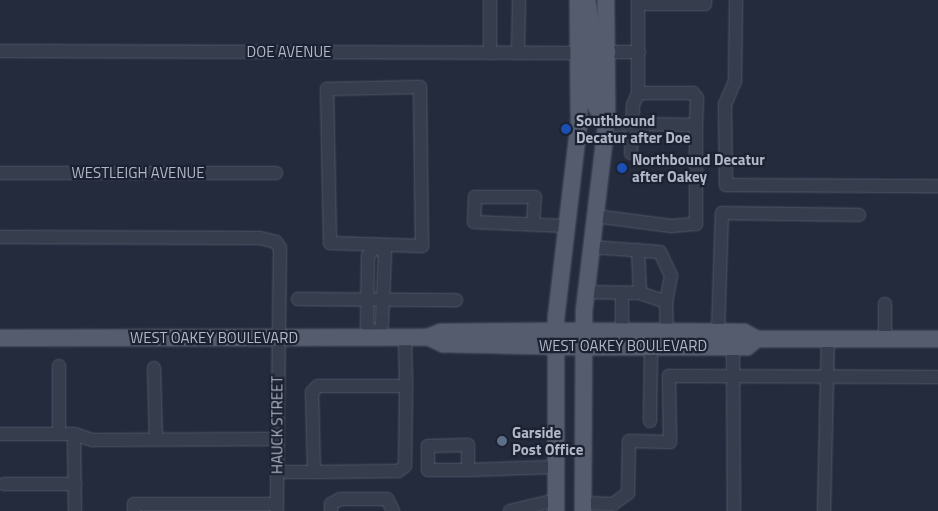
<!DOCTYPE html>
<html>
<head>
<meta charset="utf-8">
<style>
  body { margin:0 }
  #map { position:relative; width:938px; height:511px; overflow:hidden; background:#232b3d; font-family:"Titillium Web",sans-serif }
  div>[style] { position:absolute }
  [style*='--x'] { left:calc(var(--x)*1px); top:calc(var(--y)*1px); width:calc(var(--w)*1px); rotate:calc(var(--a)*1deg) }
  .roads { filter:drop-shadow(0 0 1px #525868) drop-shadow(0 0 1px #525868) }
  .minor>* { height:12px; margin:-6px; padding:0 6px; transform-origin:6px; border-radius:6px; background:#363d4d }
  .major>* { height:16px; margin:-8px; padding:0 8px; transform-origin:8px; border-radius:8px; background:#545c6d }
  .dots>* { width:14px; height:14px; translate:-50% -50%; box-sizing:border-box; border:2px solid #1c2232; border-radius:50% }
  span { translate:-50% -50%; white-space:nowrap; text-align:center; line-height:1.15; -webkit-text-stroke:4.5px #1c2232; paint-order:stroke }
  .street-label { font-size:15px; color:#b2b8c8 }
  .poi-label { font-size:15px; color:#b2b8c8; font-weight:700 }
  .left { translate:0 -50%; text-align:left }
</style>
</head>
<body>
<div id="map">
  <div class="roads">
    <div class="minor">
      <i style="--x:736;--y:0;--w:81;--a:90.7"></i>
      <i style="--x:735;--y:81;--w:26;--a:113"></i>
      <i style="--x:725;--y:105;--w:80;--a:89.3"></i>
      <i style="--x:726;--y:185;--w:212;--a:0.3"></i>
      <i style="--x:638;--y:4;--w:67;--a:0"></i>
      <i style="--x:705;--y:4;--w:4;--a:-90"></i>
      <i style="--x:0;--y:51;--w:579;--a:0.2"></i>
      <i style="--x:607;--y:52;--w:32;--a:0"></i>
      <i style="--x:490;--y:53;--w:53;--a:-90"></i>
      <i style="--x:518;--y:53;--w:53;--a:-88.9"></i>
      <i style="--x:420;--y:87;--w:159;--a:89.3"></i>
      <i style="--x:422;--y:246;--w:92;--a:-178.1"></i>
      <i style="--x:330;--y:243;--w:154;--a:-91.1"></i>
      <i style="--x:327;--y:89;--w:93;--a:-1.2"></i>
      <i style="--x:638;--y:93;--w:55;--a:0"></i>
      <i style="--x:693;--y:93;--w:6;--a:51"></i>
      <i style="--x:697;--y:98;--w:27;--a:92"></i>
      <i style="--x:631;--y:153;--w:48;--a:-87.6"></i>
      <i style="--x:633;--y:105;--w:13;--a:-67"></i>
      <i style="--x:638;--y:93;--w:93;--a:-90"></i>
      <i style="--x:0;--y:173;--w:276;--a:0"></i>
      <i style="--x:595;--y:216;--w:77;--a:7.5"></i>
      <i style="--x:671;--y:226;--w:25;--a:-5"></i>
      <i style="--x:696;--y:224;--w:99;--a:-90"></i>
      <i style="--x:696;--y:125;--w:64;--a:-179.1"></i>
      <i style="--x:632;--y:124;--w:26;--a:176"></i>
      <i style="--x:533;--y:223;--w:26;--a:-86"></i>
      <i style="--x:535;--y:197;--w:60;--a:180"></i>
      <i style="--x:475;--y:197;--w:25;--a:92"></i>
      <i style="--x:474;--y:222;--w:92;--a:2.5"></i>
      <i style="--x:0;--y:237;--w:260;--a:0.2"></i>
      <i style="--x:260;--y:238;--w:16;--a:14"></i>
      <i style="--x:276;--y:242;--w:7;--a:56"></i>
      <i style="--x:280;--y:248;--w:263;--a:90.7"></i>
      <i style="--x:377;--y:245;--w:12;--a:48"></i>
      <i style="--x:385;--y:254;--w:70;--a:92.5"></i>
      <i style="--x:382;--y:324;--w:14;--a:111"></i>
      <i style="--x:377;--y:337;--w:16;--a:-130"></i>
      <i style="--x:367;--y:325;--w:69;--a:-89.2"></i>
      <i style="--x:368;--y:256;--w:14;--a:-51"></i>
      <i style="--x:591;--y:247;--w:69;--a:4.1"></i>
      <i style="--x:660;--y:252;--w:26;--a:65"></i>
      <i style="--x:671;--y:276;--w:26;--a:101"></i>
      <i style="--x:666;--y:302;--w:30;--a:88"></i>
      <i style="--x:586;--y:292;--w:54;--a:1.1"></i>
      <i style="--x:640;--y:293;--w:43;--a:-92.7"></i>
      <i style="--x:622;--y:293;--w:39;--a:90"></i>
      <i style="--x:640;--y:293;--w:28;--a:19"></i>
      <i style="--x:298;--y:299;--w:158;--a:0.4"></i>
      <i style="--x:885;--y:304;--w:35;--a:90"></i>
      <i style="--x:718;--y:332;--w:119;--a:-88.1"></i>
      <i style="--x:722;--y:213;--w:137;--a:0.8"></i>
      <i style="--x:405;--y:337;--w:49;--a:88.8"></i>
      <i style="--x:406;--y:386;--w:80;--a:90.7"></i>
      <i style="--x:405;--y:466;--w:9;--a:144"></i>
      <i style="--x:398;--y:471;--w:84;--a:179.3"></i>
      <i style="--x:314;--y:472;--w:80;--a:-91.4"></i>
      <i style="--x:312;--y:392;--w:8;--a:-45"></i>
      <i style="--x:318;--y:386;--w:88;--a:0"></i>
      <i style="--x:733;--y:347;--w:164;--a:89.7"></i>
      <i style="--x:59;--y:366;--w:68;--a:90"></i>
      <i style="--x:154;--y:368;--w:71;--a:88.4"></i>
      <i style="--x:650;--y:421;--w:74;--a:-89.2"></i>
      <i style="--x:0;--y:434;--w:74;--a:0"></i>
      <i style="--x:74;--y:434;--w:77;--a:89.3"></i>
      <i style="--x:74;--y:434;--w:20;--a:18"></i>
      <i style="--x:93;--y:440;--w:184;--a:-0.3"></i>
      <i style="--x:468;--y:470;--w:25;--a:-90"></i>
      <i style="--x:468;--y:445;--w:40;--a:178.6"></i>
      <i style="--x:428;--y:446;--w:24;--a:90"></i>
      <i style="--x:428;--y:470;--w:40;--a:0"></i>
      <i style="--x:468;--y:470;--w:88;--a:-2"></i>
      <i style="--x:277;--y:472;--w:37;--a:0"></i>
      <i style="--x:4;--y:484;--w:71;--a:0"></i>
      <i style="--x:583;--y:503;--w:30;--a:2"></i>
      <i style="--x:613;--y:504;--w:19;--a:-36"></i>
      <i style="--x:628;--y:493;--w:52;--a:-88.9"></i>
      <i style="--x:629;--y:441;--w:41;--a:1.4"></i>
      <i style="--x:670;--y:442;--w:66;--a:-90.9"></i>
      <i style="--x:669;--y:376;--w:269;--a:0.2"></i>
      <i style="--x:134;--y:511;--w:7;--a:-90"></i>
      <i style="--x:134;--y:504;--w:143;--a:0"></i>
      <i style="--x:331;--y:511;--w:7;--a:-90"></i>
      <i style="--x:331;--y:504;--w:10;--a:-29"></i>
      <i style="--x:340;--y:499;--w:47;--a:0"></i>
      <i style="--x:387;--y:499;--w:13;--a:63"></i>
      <i style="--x:510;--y:511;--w:47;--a:-13.4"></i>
      <i style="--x:824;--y:511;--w:172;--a:-88.7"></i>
    </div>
    <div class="major">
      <i style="--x:587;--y:0;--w:43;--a:82.1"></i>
      <i style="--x:593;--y:43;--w:6;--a:59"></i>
      <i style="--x:596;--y:48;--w:12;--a:20"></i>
      <i style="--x:579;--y:53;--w:13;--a:23"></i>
      <i style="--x:591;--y:58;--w:44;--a:86.1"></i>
      <i style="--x:594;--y:102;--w:25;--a:63"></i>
      <i style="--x:428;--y:337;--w:17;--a:25"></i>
      <i style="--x:443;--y:344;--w:140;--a:1.2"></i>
      <i style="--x:583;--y:347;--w:164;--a:0"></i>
      <i style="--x:747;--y:347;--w:13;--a:-39"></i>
      <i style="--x:0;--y:338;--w:428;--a:-0.1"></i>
      <i style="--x:428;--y:337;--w:14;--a:-21"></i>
      <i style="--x:441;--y:332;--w:114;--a:-0.5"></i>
      <i style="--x:555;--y:331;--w:189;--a:0.3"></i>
      <i style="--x:744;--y:332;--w:15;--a:28"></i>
      <i style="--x:757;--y:339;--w:181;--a:0"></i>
      <i style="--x:556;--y:511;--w:193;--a:-90"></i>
      <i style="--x:556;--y:318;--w:197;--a:-83.3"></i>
      <i style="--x:579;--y:122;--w:122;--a:-90.5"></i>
      <i style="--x:583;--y:511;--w:200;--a:-89.7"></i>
      <i style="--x:584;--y:311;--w:193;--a:-83.2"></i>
      <i style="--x:607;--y:119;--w:119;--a:-90.5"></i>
    </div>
  </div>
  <div class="dots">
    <i style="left:566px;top:129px;background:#1a4fb4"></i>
    <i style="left:622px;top:168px;background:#1a4fb4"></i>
    <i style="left:502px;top:441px;background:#5c6f8a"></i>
  </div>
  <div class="street-label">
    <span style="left:289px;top:52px">DOE AVENUE</span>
    <span style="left:138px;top:173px">WESTLEIGH AVENUE</span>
    <span style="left:214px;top:338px">WEST OAKEY BOULEVARD</span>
    <span style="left:623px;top:346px">WEST OAKEY BOULEVARD</span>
    <span style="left:277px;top:425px;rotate:-90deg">HAUCK STREET</span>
  </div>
  <div class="poi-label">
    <span class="left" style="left:576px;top:129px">Southbound<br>Decatur after Doe</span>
    <span class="left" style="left:632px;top:168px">Northbound Decatur<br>after Oakey</span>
    <span class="left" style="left:512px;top:441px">Garside<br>Post Office</span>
  </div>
</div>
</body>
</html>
